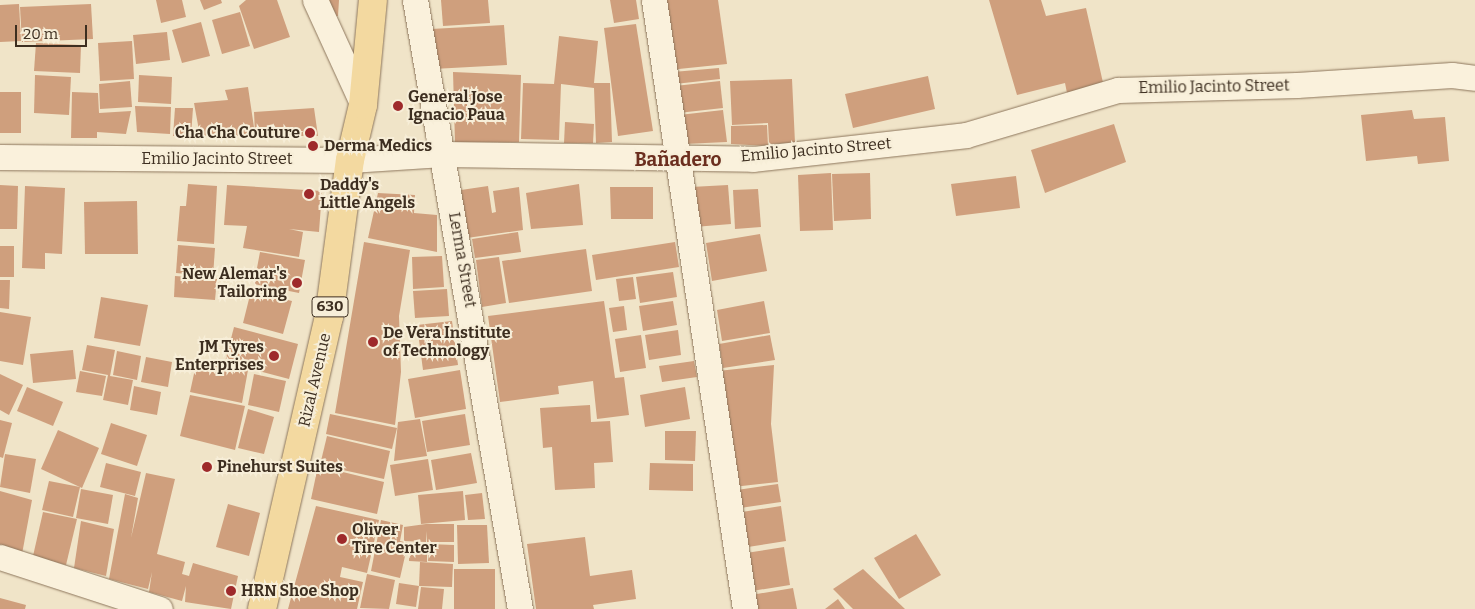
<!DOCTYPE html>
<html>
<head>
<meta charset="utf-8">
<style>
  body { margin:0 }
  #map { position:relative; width:1475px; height:609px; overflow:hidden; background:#f0e4c8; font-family:Bitter,serif }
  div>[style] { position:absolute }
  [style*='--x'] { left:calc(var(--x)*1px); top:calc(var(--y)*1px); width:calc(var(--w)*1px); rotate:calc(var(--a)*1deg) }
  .building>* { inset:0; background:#cf9f7d }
  .roads { filter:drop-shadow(0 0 1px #8d765c) drop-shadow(0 0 1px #8d765c) }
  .street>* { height:25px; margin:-12.5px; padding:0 12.5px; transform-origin:12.5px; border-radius:12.5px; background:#faf1dc }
  .primary>* { height:28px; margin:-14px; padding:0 14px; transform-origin:14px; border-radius:14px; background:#f3d9a0 }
  .dots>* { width:14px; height:14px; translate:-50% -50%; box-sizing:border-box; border:2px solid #f7eed8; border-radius:50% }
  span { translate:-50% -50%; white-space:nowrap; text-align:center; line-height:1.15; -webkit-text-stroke:4px #f7eed8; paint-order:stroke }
  .shield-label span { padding:1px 4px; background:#f7eed8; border:1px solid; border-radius:4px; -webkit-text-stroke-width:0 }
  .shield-label { font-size:15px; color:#3d2e20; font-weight:700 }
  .street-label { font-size:16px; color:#3d2e20 }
  .poi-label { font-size:16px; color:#3d2e20; font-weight:700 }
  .left { translate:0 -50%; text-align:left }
  .right { translate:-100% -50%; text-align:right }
  .quarter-label { font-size:19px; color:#6b2e1e; font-weight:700 }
  .scale { position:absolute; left:15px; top:25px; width:72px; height:22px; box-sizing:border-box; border:2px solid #3d2e20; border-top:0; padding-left:6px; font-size:15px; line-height:18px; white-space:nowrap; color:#3d2e20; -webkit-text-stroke:4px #f7eed8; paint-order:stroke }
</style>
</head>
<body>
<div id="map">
  <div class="building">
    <i style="clip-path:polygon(156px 0,182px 0,186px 17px,161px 23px)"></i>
    <i style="clip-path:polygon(200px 0,221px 0,222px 3px,204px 10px)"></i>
    <i style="clip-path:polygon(246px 0,277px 0,290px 37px,254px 49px,239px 6px)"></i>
    <i style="clip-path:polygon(324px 0,339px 0,338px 16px,330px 17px)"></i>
    <i style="clip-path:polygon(441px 0,488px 0,490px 23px,443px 26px)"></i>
    <i style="clip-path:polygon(610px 0,636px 0,639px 19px,614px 23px)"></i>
    <i style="clip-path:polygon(658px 0,718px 0,727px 64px,669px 70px)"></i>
    <i style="clip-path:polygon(989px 0,1041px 0,1046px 16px,1086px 8px,1104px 87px,1068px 98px,1065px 83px,1017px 95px)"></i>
    <i style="clip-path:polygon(19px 4px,21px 41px,0 42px,0 5px)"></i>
    <i style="clip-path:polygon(91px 4px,93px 39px,22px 42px,20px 7px)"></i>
    <i style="clip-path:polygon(240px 12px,250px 46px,222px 54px,212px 20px)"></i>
    <i style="clip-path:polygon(201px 22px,210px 56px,182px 63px,172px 30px)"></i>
    <i style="clip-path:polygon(636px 24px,653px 131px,618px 136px,604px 28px)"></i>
    <i style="clip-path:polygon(504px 25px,507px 65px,433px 69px,431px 29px)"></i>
    <i style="clip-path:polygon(167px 32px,170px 60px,136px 64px,133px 35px)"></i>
    <i style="clip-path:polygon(559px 36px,598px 41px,594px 83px,610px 83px,612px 142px,596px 143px,594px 88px,561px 84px,559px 140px,521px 139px,523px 83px,554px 84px)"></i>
    <i style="clip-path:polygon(132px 41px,134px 79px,100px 81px,98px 43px)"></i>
    <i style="clip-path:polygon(36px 43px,81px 45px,80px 73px,34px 71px)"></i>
    <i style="clip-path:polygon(719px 68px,720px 79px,675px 84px,673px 72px)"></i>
    <i style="clip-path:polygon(453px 72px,521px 75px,519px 142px,455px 143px)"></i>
    <i style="clip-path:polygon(35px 75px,71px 77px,69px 115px,34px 113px)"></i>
    <i style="clip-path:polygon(139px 75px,172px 77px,171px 104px,138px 102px)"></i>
    <i style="clip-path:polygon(928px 76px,935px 109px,853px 128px,845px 94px)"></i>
    <i style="clip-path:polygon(792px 79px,795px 143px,769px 144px,768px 123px,732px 125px,730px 81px)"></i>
    <i style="clip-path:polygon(130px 81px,132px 107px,100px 109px,99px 84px)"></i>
    <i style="clip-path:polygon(720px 81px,723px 108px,678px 113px,675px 86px)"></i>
    <i style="clip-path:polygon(248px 87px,255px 134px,254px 112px,314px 108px,318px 136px,200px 136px,194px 103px,228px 100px,225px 90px)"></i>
    <i style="clip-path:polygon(0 92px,21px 92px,21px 133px,0 133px)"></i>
    <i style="clip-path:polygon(72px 92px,98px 93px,99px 113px,131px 111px,126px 134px,97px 132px,97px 138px,71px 138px)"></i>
    <i style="clip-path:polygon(135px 106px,171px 107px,170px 134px,137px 132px)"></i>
    <i style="clip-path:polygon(175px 108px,193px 108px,191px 136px,173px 136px)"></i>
    <i style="clip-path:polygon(723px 110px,727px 142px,683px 144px,679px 115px)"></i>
    <i style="clip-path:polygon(1412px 110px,1414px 119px,1445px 117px,1449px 161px,1418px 164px,1417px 156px,1366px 161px,1361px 115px)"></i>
    <i style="clip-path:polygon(565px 122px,594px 124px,593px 143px,564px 143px)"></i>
    <i style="clip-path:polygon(1114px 124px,1126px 162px,1045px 193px,1031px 150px)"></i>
    <i style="clip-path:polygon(767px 125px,768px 146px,731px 144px,731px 126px)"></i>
    <i style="clip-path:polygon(831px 173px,833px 230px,800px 231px,798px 175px)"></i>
    <i style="clip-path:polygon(870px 173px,871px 219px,834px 221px,832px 174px)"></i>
    <i style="clip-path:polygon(1016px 176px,1020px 208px,956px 216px,951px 184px)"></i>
    <i style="clip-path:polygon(188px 184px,217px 186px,214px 244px,177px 241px,180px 206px,186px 206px)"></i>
    <i style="clip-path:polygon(579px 184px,583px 225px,531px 229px,526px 193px)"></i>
    <i style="clip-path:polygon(0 185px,18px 186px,17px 229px,0 229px)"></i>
    <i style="clip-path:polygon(227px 185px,322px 191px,319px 232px,289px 229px,303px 232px,299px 257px,243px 248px,247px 226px,224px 225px)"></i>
    <i style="clip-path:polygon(728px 185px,731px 224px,694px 227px,691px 187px)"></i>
    <i style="clip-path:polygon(25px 186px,65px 188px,62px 254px,45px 253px,45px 269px,22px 268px)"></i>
    <i style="clip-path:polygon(488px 186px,492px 213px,496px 212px,493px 191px,519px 187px,523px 230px,467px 238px,461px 190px)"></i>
    <i style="clip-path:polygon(610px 187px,653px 187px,653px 219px,611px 219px)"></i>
    <i style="clip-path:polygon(758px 189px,761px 227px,735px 229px,733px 190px)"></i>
    <i style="clip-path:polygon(378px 193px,415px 195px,414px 213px,437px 215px,437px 252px,368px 238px)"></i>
    <i style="clip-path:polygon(137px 201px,138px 254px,85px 254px,84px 202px)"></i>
    <i style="clip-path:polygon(518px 232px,521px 252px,475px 258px,472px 239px)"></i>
    <i style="clip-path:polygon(760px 234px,767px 271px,712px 281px,706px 243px)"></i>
    <i style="clip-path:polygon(364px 242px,410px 250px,399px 316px,401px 372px,395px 425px,335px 413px)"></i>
    <i style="clip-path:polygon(675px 242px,679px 267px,596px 280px,592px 255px)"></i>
    <i style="clip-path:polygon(178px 245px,215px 248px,213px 276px,176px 273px)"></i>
    <i style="clip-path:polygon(0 246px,14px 246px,14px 277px,0 277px)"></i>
    <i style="clip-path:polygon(586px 249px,592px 291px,509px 303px,502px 261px)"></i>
    <i style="clip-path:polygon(260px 252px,305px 260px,299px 293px,254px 284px)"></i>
    <i style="clip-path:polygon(442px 256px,444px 287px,413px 289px,412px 257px)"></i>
    <i style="clip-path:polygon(499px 257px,506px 303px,482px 307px,476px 260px)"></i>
    <i style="clip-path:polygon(673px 272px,677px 297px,640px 303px,636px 277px)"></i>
    <i style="clip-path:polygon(175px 276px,217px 279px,215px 300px,174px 297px)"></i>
    <i style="clip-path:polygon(633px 277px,636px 299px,619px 301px,616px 279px)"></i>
    <i style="clip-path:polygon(0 280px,10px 280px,9px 309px,0 308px)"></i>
    <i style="clip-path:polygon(447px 289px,449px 316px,415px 318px,413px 291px)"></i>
    <i style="clip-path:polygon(251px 291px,292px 301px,283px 334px,243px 323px)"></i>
    <i style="clip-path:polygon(101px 297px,148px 305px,140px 346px,94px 338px)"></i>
    <i style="clip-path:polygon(604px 301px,615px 378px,624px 377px,629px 415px,597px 419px,593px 381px,558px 386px,559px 394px,500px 402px,488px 316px)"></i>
    <i style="clip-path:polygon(673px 301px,677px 325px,643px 331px,639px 306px)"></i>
    <i style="clip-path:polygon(764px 301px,770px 333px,722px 341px,717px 310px)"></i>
    <i style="clip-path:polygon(624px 306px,627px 330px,613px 332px,609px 308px)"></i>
    <i style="clip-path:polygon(0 312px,31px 317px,23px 365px,0 361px)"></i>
    <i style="clip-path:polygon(452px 321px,458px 365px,423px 370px,417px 325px)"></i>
    <i style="clip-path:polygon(234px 327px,298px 344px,289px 379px,225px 362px)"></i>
    <i style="clip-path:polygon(678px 330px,681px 355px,649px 360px,645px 335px)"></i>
    <i style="clip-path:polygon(641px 335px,646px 368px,620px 372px,615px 339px)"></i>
    <i style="clip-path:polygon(770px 335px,775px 360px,723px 368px,719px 344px)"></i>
    <i style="clip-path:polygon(87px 345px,115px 350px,110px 376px,133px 380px,128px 405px,103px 400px,108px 375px,82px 370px)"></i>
    <i style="clip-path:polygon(73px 350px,76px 379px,33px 383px,30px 354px)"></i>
    <i style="clip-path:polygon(117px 351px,141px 356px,137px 380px,113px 375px)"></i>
    <i style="clip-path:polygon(146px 357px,172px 362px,168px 387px,141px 382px)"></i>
    <i style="clip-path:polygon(197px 360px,248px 370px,242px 403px,190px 392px)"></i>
    <i style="clip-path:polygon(694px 361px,697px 377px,662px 382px,659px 366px)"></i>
    <i style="clip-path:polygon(774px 365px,771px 424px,778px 482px,733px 487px,718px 371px)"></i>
    <i style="clip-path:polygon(460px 370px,466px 409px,415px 418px,408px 379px)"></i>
    <i style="clip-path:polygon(80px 371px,106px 376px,102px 396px,76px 392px)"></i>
    <i style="clip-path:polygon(0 374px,23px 385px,9px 415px,0 410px)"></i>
    <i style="clip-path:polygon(254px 374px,286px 381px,279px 412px,248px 405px)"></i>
    <i style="clip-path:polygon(134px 386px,161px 392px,157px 415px,130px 410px)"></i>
    <i style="clip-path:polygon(27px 387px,63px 402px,53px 426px,17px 411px)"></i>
    <i style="clip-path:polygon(685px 387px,690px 419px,645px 427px,640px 395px)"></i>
    <i style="clip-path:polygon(190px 395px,245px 406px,235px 450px,180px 436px)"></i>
    <i style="clip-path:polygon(590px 405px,591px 422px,610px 421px,613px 462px,594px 463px,595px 488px,555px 490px,552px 447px,543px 448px,540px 408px)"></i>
    <i style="clip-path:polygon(248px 409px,274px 417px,264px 454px,238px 448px)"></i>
    <i style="clip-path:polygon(330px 414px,397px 428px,392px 449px,326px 434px)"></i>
    <i style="clip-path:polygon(465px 414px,470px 445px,427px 452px,422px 421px)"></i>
    <i style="clip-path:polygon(420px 419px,427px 456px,394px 461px,398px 422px)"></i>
    <i style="clip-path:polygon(0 420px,12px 423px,3px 458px,0 457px)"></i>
    <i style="clip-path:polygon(111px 423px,147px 435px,137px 466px,101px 454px)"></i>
    <i style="clip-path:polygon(58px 430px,99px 448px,82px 488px,41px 469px)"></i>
    <i style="clip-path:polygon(665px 431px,696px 431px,695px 461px,665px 460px)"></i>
    <i style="clip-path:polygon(327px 436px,390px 451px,384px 479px,320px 465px)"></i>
    <i style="clip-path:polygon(471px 453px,477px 483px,436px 490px,431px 460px)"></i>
    <i style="clip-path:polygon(5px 454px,36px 459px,30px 493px,0 487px)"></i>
    <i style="clip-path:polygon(428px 459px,433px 490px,395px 496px,390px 465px)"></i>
    <i style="clip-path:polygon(106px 463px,141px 472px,135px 496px,100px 487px)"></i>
    <i style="clip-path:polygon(650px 463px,693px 464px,693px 491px,649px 490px)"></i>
    <i style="clip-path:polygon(318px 466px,384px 482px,377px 514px,311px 499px)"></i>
    <i style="clip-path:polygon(146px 473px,175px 479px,157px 554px,185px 562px,182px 574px,189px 576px,193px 563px,238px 576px,231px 609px,185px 602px,186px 586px,182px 601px,149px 592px,152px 572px,148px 589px,109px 579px,125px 494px,138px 498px,131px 538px)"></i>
    <i style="clip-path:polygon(49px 481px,80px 487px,73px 517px,42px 510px)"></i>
    <i style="clip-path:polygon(778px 484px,781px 502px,740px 508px,737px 490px)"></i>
    <i style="clip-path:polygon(81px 489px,113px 495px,108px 524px,76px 518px)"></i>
    <i style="clip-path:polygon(0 491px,32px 500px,22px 554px,0 548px)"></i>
    <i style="clip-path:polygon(463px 491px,465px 520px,421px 524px,418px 495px)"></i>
    <i style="clip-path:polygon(482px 493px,485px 519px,468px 520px,465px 495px)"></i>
    <i style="clip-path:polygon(228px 504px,260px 513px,249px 556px,216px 547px)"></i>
    <i style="clip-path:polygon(316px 506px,379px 520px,367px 573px,342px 567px,340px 577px,363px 582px,357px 609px,288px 609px)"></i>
    <i style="clip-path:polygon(781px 506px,786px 541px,748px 547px,742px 512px)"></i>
    <i style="clip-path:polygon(43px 512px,77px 519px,66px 565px,33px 556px)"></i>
    <i style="clip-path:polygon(381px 520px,403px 525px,400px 541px,408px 543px,400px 578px,371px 571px)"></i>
    <i style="clip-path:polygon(81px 521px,114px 529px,106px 576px,74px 568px)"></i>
    <i style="clip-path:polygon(426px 524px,454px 524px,454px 542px,427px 542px,426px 531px,426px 542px,404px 541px,404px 527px)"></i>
    <i style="clip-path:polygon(457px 525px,487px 525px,489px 563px,458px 564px)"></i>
    <i style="clip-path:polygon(916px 534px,941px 575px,899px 599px,874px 558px)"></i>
    <i style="clip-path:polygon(585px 537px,590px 576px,632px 570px,636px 599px,593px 605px,594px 609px,536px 609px,527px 544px)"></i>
    <i style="clip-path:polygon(429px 544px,454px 545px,454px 562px,428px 561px)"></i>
    <i style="clip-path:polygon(409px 546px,427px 546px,427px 562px,409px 561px)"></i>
    <i style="clip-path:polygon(784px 547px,790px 585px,752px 591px,746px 553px)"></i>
    <i style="clip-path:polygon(420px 562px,453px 564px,452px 587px,419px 586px)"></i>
    <i style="clip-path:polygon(454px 569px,495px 569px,495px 609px,454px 609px)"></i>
    <i style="clip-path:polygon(863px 569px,905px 609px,853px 609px,833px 589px)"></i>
    <i style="clip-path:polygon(367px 574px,395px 580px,389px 609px,360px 608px)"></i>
    <i style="clip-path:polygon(399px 583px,419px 586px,416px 607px,396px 604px)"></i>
    <i style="clip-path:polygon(421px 587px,444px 589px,442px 609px,418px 609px)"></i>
    <i style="clip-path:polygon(793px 588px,797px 609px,754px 609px,751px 595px)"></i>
    <i style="clip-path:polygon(0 598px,26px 605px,25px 609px,0 609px)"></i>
    <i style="clip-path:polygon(838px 599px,845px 609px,825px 609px)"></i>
  </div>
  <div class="roads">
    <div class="street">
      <i style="--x:315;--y:0;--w:115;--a:65.4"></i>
      <i style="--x:415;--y:0;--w:618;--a:80.22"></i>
      <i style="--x:654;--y:0;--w:616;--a:81.5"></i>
      <i style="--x:0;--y:157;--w:350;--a:0.5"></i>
      <i style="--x:350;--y:160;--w:93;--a:-3.7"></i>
      <i style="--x:443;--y:154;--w:310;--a:0.9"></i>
      <i style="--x:753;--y:159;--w:214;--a:-6.4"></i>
      <i style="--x:966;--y:135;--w:159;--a:-16.5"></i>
      <i style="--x:1118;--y:90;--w:179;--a:-1.6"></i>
      <i style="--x:1297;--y:85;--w:155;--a:-3.7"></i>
      <i style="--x:1452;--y:75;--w:23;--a:7"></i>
      <i style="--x:0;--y:557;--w:168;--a:18"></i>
    </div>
    <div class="primary">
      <i style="--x:262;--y:609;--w:300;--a:-77.1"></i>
      <i style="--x:329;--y:317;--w:158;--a:-82.4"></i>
      <i style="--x:350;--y:160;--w:57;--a:-76.7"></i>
      <i style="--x:363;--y:105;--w:105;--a:-84.6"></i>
    </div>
  </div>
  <div class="dots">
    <i style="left:398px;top:106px;background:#9e2a2b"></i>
    <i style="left:310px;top:133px;background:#9e2a2b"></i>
    <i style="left:313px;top:146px;background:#9e2a2b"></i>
    <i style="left:309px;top:194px;background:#9e2a2b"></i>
    <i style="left:297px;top:283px;background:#9e2a2b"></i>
    <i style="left:373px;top:342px;background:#9e2a2b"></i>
    <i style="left:274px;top:356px;background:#9e2a2b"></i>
    <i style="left:207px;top:467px;background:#9e2a2b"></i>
    <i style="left:342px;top:539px;background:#9e2a2b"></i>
    <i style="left:231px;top:591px;background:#9e2a2b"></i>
  </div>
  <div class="shield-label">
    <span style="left:330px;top:307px">630</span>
  </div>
  <div class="street-label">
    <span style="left:1214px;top:87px;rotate:-1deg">Emilio Jacinto Street</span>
    <span style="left:816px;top:150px;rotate:-5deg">Emilio Jacinto Street</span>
    <span style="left:217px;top:159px">Emilio Jacinto Street</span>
    <span style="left:462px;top:260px;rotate:80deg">Lerma Street</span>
    <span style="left:315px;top:380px;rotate:-77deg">Rizal Avenue</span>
  </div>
  <div class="poi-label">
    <span class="left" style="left:408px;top:106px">General Jose<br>Ignacio Paua</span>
    <span class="right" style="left:300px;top:133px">Cha Cha Couture</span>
    <span class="left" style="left:324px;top:146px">Derma Medics</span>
    <span class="left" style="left:320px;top:194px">Daddy's<br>Little Angels</span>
    <span class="right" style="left:287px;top:283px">New Alemar's<br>Tailoring</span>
    <span class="left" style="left:383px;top:342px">De Vera Institute<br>of Technology</span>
    <span class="right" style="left:264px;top:356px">JM Tyres<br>Enterprises</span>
    <span class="left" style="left:217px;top:467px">Pinehurst Suites</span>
    <span class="left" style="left:352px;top:539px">Oliver<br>Tire Center</span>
    <span class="left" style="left:241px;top:591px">HRN Shoe Shop</span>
  </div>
  <div class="quarter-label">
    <span style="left:678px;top:160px">Bañadero</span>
  </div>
  <div class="scale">20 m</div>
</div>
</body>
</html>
